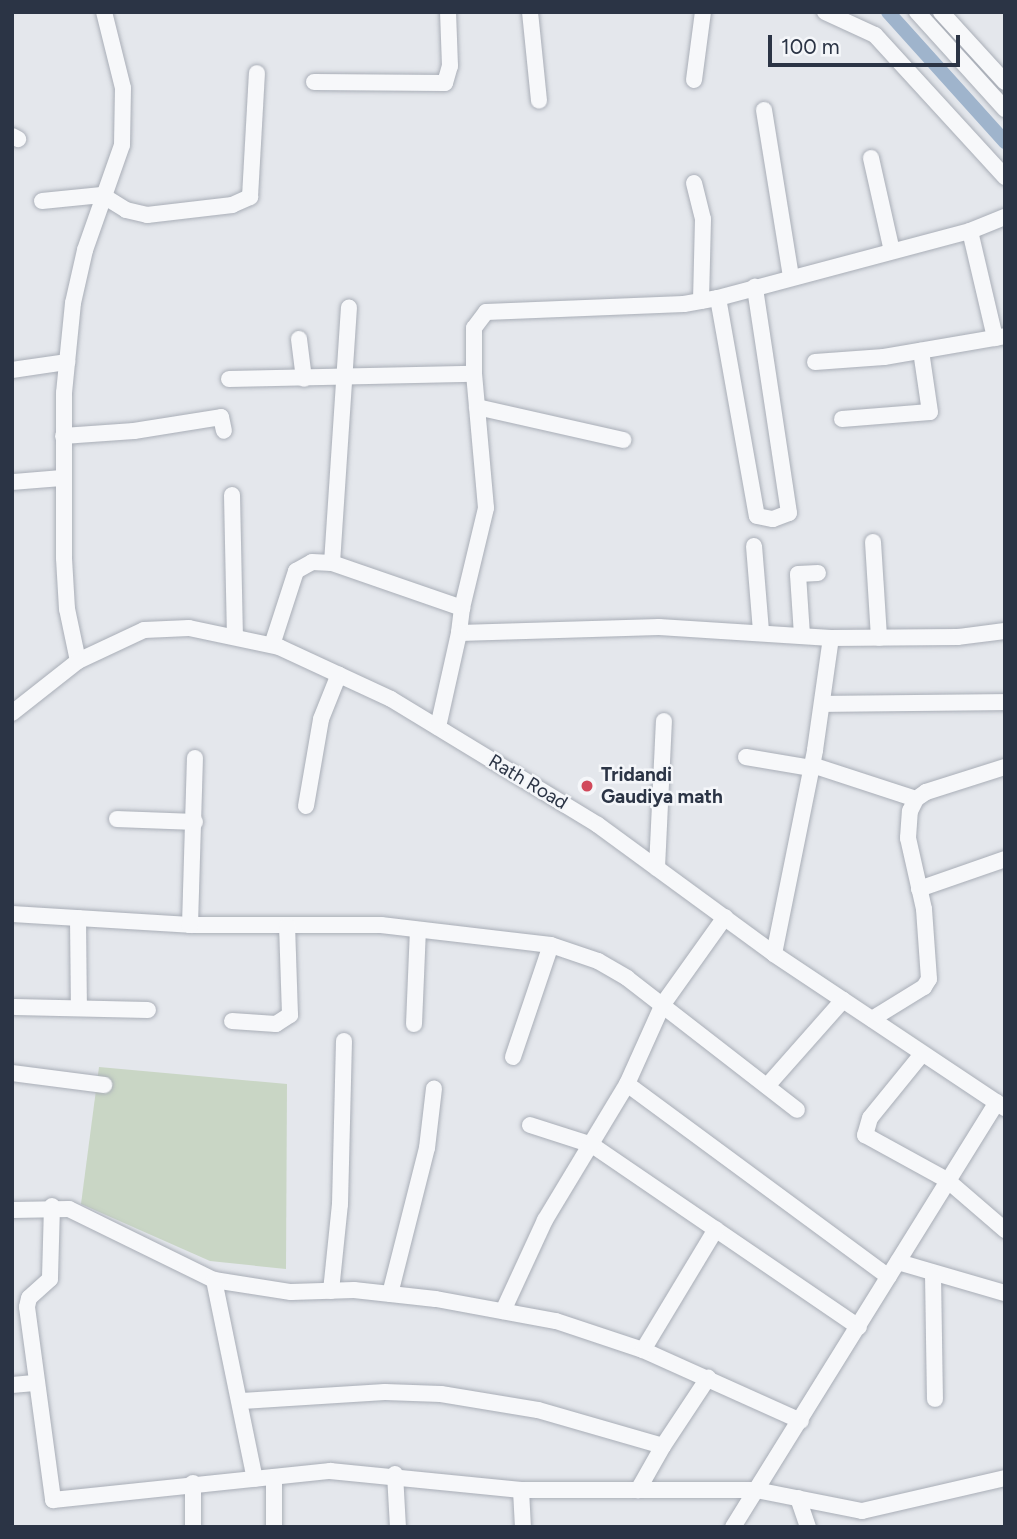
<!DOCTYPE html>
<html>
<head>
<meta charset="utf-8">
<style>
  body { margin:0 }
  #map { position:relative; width:1017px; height:1539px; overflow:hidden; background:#e4e7ec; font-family:Figtree,sans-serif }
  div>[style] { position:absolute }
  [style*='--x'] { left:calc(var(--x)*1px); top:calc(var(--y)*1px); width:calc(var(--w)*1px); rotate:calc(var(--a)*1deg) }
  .green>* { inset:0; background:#c9d6c5 }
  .canal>* { height:14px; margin:-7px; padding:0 7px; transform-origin:7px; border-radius:7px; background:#9fb4cc }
  .roads { filter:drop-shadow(0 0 2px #a9aeb7) drop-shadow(0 0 2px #a9aeb7) }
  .minor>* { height:16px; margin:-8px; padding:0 8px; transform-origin:8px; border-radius:8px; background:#f7f8fa }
  .dots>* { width:19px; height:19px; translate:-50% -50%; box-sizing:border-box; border:4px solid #f4f6f9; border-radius:50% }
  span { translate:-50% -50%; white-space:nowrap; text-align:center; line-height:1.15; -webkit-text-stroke:5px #f4f6f9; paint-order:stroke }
  .poi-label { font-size:19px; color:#2b3445; font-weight:700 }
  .left { translate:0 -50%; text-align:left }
  .street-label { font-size:19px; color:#2b3445 }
  .frame { position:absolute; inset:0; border:14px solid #2b3445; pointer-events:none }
  .scale { position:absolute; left:768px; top:35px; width:192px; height:32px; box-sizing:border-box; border:4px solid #2b3445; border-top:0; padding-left:9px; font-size:21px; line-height:24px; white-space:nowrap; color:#2b3445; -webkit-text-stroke:5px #f4f6f9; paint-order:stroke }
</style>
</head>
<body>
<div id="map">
  <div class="green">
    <i style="clip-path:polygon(99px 1067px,287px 1084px,286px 1269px,210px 1261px,81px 1204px)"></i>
  </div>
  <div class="canal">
    <i style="--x:888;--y:12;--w:175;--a:48"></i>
  </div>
  <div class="roads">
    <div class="minor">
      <i style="--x:530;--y:12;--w:89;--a:84.2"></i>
      <i style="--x:825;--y:12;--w:55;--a:24.7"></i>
      <i style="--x:875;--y:35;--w:193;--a:47.5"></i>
      <i style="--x:917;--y:12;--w:131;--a:47.8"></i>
      <i style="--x:941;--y:12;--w:95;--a:47.6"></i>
      <i style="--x:694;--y:80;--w:69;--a:-82.5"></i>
      <i style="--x:314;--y:82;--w:131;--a:0.4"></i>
      <i style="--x:445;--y:83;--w:18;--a:-74"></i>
      <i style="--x:450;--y:66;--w:54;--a:-92.1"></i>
      <i style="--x:764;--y:110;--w:168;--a:80.8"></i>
      <i style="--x:12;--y:136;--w:7;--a:27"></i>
      <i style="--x:871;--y:158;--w:95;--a:77.3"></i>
      <i style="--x:694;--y:183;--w:37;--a:76"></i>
      <i style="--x:703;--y:219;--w:82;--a:91.4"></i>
      <i style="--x:42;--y:201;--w:60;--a:-5.7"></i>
      <i style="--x:102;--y:195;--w:28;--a:32"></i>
      <i style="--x:126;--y:210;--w:22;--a:13"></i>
      <i style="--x:147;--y:215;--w:86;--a:-6.7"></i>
      <i style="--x:232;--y:205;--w:20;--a:-24"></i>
      <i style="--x:250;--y:197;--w:124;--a:-86.8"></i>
      <i style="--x:970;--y:231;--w:110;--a:76.8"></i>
      <i style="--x:718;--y:298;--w:221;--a:79.9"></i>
      <i style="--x:757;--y:516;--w:16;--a:11"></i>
      <i style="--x:773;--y:519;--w:17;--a:-21"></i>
      <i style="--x:789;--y:513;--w:229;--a:-98.6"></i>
      <i style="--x:299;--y:339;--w:40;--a:82.9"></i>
      <i style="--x:815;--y:362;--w:69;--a:-4.1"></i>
      <i style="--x:884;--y:357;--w:123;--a:-9.8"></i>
      <i style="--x:12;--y:370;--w:56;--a:-8.3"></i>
      <i style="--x:229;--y:379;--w:245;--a:-1.2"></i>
      <i style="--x:477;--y:407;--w:150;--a:12.7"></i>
      <i style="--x:842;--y:419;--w:88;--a:-4.5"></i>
      <i style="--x:930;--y:412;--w:62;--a:-98.4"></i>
      <i style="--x:63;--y:436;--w:71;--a:-4"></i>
      <i style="--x:134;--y:431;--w:88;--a:-9.1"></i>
      <i style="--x:221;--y:417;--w:14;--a:78"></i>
      <i style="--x:13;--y:482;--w:50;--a:-4.6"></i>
      <i style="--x:232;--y:495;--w:140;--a:88.8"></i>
      <i style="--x:873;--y:542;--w:96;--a:86.4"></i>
      <i style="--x:754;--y:546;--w:85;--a:85.3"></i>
      <i style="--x:332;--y:563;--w:256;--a:-86.2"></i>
      <i style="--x:462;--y:608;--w:25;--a:97"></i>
      <i style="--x:459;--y:633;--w:200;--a:-1.7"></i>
      <i style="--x:659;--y:627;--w:172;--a:3.7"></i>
      <i style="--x:831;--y:638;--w:127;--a:-0.5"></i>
      <i style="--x:958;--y:637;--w:47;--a:-7.3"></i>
      <i style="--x:802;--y:635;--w:61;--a:-93.8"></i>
      <i style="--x:798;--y:574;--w:20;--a:-3"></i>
      <i style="--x:272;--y:645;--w:78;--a:-72"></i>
      <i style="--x:296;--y:571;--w:18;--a:-29"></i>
      <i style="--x:312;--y:562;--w:20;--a:3"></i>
      <i style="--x:332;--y:563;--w:138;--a:19.1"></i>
      <i style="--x:462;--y:608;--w:103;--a:-76.5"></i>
      <i style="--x:486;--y:508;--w:135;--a:-95.1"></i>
      <i style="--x:474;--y:374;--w:46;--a:-90"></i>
      <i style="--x:474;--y:328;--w:20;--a:-53"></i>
      <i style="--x:486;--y:312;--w:198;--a:-2.3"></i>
      <i style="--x:684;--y:304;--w:35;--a:-10"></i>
      <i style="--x:718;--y:298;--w:261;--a:-14.9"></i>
      <i style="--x:970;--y:231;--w:38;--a:-22"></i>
      <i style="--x:78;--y:661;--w:53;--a:-101.9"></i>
      <i style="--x:67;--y:609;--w:51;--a:-93.4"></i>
      <i style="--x:64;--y:558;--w:165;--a:-90"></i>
      <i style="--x:64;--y:393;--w:90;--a:-84.3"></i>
      <i style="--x:73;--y:303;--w:54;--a:-77.2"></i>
      <i style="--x:85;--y:250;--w:111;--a:-70.6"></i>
      <i style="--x:122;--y:145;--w:57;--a:-89"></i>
      <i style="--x:123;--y:88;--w:78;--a:-104"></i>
      <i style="--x:823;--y:704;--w:182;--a:-0.6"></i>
      <i style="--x:12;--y:713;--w:84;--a:-38.2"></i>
      <i style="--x:78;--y:661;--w:73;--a:-25.2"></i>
      <i style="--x:144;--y:630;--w:45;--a:-2.5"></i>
      <i style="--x:189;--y:628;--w:92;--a:11.9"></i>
      <i style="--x:279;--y:647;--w:123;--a:24.9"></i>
      <i style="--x:391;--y:699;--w:242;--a:31.3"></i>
      <i style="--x:598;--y:825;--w:218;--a:36.2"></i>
      <i style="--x:774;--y:954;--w:278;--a:33.7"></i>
      <i style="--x:438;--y:727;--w:96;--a:-77.4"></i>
      <i style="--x:746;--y:757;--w:66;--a:9.6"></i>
      <i style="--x:812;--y:765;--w:109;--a:18.1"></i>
      <i style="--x:306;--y:806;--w:88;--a:-80.2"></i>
      <i style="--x:321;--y:719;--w:48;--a:-68.2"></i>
      <i style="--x:117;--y:819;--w:78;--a:2.2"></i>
      <i style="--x:657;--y:868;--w:147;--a:-87.3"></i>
      <i style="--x:919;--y:889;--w:91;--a:-19.2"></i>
      <i style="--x:12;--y:914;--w:178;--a:3.5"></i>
      <i style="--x:190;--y:925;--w:191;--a:0"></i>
      <i style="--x:381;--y:925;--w:171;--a:6.7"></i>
      <i style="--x:551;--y:945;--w:50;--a:18.8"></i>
      <i style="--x:598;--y:961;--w:34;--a:30"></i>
      <i style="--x:627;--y:978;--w:215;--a:37.8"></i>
      <i style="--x:78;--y:918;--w:89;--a:89.4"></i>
      <i style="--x:190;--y:925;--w:167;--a:-88.3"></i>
      <i style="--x:774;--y:954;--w:208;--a:-78.6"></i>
      <i style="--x:815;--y:750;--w:113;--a:-81.9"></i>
      <i style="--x:15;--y:1007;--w:133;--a:1.3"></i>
      <i style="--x:872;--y:1019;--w:61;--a:-31.6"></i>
      <i style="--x:924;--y:987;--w:9;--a:-58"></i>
      <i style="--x:929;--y:979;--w:70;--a:-94.1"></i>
      <i style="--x:924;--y:909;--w:73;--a:-102.7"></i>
      <i style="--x:908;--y:838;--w:27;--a:-86"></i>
      <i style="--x:910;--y:811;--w:13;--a:-63"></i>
      <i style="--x:916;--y:799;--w:12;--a:-35"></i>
      <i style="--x:926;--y:792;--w:83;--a:-17.6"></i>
      <i style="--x:232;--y:1021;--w:44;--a:3.9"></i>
      <i style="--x:276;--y:1024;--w:17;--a:-33"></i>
      <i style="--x:290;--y:1015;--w:89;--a:-91.9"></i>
      <i style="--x:414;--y:1024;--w:94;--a:-87.6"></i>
      <i style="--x:922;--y:1054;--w:82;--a:129.1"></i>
      <i style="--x:870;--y:1118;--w:18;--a:106"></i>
      <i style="--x:865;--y:1135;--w:94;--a:28.8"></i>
      <i style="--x:947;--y:1180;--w:77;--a:40.8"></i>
      <i style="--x:513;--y:1057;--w:118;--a:-71.3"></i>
      <i style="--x:12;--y:1073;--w:93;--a:7.4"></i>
      <i style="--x:627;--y:1084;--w:325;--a:36.4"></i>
      <i style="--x:767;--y:1086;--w:115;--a:-48.5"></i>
      <i style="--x:530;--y:1125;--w:65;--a:17.9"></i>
      <i style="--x:592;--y:1145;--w:323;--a:34.3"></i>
      <i style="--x:52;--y:1206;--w:73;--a:91.6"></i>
      <i style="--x:50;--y:1279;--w:28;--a:138"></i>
      <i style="--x:29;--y:1298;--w:9;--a:103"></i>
      <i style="--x:27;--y:1307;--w:195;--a:82.3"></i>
      <i style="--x:53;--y:1500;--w:279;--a:-6"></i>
      <i style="--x:330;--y:1471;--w:192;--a:5.7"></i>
      <i style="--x:521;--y:1490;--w:235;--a:0"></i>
      <i style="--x:756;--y:1490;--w:108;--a:11.2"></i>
      <i style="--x:862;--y:1511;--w:147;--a:-13"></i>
      <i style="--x:12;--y:1210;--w:57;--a:-1"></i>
      <i style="--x:69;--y:1209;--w:161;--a:26.1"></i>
      <i style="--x:214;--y:1280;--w:78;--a:8.9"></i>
      <i style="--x:291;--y:1292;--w:63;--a:-1.8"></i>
      <i style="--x:354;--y:1290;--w:82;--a:6.3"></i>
      <i style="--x:436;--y:1299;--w:122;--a:10.4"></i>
      <i style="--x:556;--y:1321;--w:92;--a:18.4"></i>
      <i style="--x:643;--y:1350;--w:173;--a:24.2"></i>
      <i style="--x:898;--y:1262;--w:111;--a:16.2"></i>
      <i style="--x:933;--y:1274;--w:125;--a:89.1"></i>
      <i style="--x:214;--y:1280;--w:203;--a:78.4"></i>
      <i style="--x:331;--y:1291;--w:87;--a:-84.1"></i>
      <i style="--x:340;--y:1204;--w:163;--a:-88.6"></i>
      <i style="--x:390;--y:1294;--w:151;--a:-75.8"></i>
      <i style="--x:427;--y:1148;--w:60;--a:-83.3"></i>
      <i style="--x:503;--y:1311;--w:100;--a:-65.2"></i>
      <i style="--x:545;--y:1220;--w:159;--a:-58.9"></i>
      <i style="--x:627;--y:1084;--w:88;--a:-65.8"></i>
      <i style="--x:663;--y:1004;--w:107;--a:-54.5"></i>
      <i style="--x:643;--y:1350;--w:141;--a:-58.9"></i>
      <i style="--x:12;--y:1385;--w:25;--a:-5"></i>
      <i style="--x:242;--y:1401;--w:143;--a:-3.6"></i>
      <i style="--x:385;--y:1392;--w:56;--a:2"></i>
      <i style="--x:441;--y:1394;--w:98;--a:9.4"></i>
      <i style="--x:538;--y:1410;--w:130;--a:16.1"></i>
      <i style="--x:663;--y:1446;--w:51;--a:119.6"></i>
      <i style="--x:663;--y:1446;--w:82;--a:-56.5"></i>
      <i style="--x:395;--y:1474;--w:53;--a:86.8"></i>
      <i style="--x:274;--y:1477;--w:50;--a:90"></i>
      <i style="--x:521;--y:1490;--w:37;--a:87"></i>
      <i style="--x:798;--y:1498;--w:31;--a:71"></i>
      <i style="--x:193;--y:1527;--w:44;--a:-90"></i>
      <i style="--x:733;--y:1527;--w:500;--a:-58.15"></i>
    </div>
  </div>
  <div class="dots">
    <i style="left:587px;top:786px;background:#d1495b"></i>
  </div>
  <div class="poi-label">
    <span class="left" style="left:601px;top:786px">Tridandi<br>Gaudiya math</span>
  </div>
  <div class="street-label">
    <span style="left:528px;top:782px;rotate:31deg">Rath Road</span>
  </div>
  <div class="frame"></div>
  <div class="scale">100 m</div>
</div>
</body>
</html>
